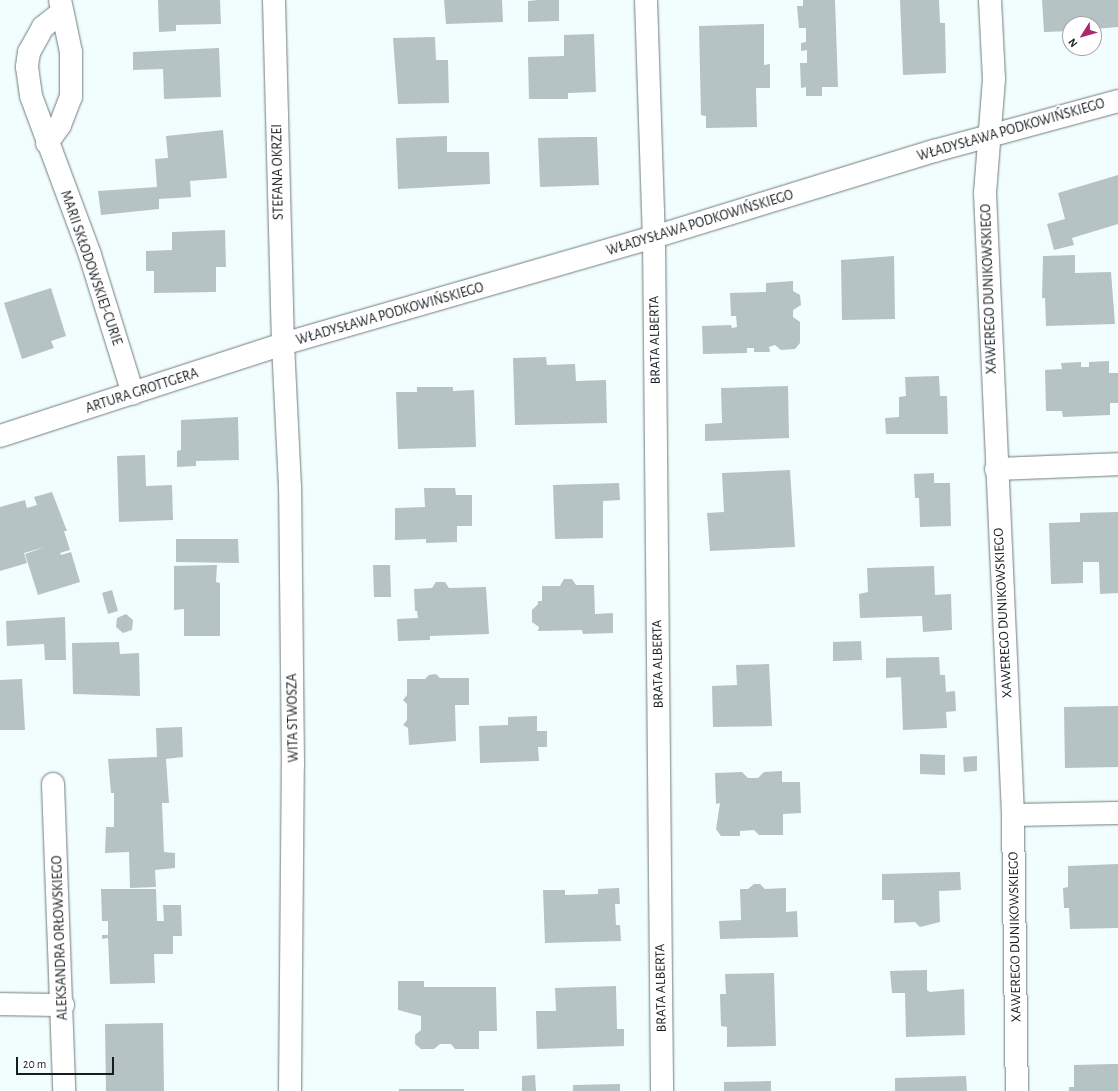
<!DOCTYPE html>
<html>
<head>
<meta charset="utf-8">
<style>
  body { margin:0 }
  #map { position:relative; width:1118px; height:1091px; overflow:hidden; background:#f2fdfe; font-family:"Alegreya Sans",sans-serif }
  div>[style] { position:absolute }
  [style*='--x'] { left:calc(var(--x)*1px); top:calc(var(--y)*1px); width:calc(var(--w)*1px); rotate:calc(var(--a)*1deg) }
  .building>* { inset:0; background:#b5c3c5 }
  .roads { filter:drop-shadow(0 0 1px #707d7e) drop-shadow(0 0 1px #707d7e) }
  .street>* { height:22px; margin:-11px; padding:0 11px; transform-origin:11px; border-radius:11px; background:#fff }
  .secondary>* { height:22px; margin:-11px; padding:0 11px; transform-origin:11px; border-radius:11px; background:#fff }
  span { translate:-50% -50%; white-space:nowrap; text-align:center; line-height:1.15; -webkit-text-stroke:3.5px #fff; paint-order:stroke }
  .street-label { font-size:14px; color:#171c1d }
  .north { position:absolute; left:1062px; top:16px; width:40px; height:40px; box-sizing:border-box; background:#fff; border:1px solid #a2a4a5; border-radius:50%; rotate:233deg; font-size:11px; font-weight:700; line-height:16px; text-align:center; color:#171c1d }
  .north::after { content:''; display:block; margin:auto; width:14px; height:18px; background:#ac266d; clip-path:polygon(50% 0,100% 100%,50% 72%,0 100%) }
  .scale { position:absolute; left:16px; top:1057px; width:98px; height:18px; box-sizing:border-box; border:2px solid #171c1d; border-top:0; padding-left:5px; font-size:12px; line-height:14px; white-space:nowrap; color:#171c1d; -webkit-text-stroke:3px #fff; paint-order:stroke }
</style>
</head>
<body>
<div id="map">
  <div class="building">
    <i style="clip-path:polygon(158px 0,220px 0,221px 24px,176px 25px,176px 31px,159px 32px)"></i>
    <i style="clip-path:polygon(444px 0,502px 0,503px 22px,446px 24px)"></i>
    <i style="clip-path:polygon(538px 0,559px 0,559px 21px,528px 22px,528px 1px)"></i>
    <i style="clip-path:polygon(803px 0,835px 0,838px 87px,822px 87px,822px 96px,806px 96px,806px 87px,801px 88px,800px 63px,807px 63px,807px 50px,801px 51px,801px 43px,806px 42px,806px 28px,799px 28px,797px 6px,803px 6px)"></i>
    <i style="clip-path:polygon(900px 0,939px 0,940px 23px,945px 23px,946px 73px,903px 75px)"></i>
    <i style="clip-path:polygon(1042px 0,1118px 0,1118px 27px,1094px 29px,1094px 24px,1070px 24px,1070px 31px,1044px 32px)"></i>
    <i style="clip-path:polygon(764px 24px,764px 65px,770px 64px,770px 88px,756px 88px,757px 127px,706px 128px,706px 116px,701px 115px,699px 26px)"></i>
    <i style="clip-path:polygon(594px 34px,596px 92px,568px 93px,568px 99px,529px 99px,528px 57px,564px 56px,564px 35px)"></i>
    <i style="clip-path:polygon(435px 37px,436px 60px,448px 60px,449px 103px,398px 104px,393px 38px)"></i>
    <i style="clip-path:polygon(219px 48px,221px 97px,164px 99px,163px 69px,133px 70px,133px 52px)"></i>
    <i style="clip-path:polygon(223px 130px,227px 178px,190px 181px,191px 197px,159px 199px,159px 209px,101px 215px,98px 191px,157px 187px,155px 159px,168px 158px,166px 136px)"></i>
    <i style="clip-path:polygon(447px 136px,447px 152px,489px 152px,490px 184px,398px 189px,396px 138px)"></i>
    <i style="clip-path:polygon(582px 137px,597px 137px,599px 185px,540px 187px,538px 138px)"></i>
    <i style="clip-path:polygon(1118px 175px,1118px 224px,1072px 238px,1074px 245px,1054px 250px,1047px 224px,1065px 219px,1058px 193px)"></i>
    <i style="clip-path:polygon(225px 230px,226px 267px,216px 267px,216px 292px,154px 293px,154px 271px,146px 271px,146px 251px,172px 250px,172px 232px)"></i>
    <i style="clip-path:polygon(1075px 255px,1075px 273px,1111px 272px,1115px 324px,1046px 326px,1045px 298px,1042px 298px,1043px 256px)"></i>
    <i style="clip-path:polygon(894px 256px,895px 319px,842px 320px,841px 260px)"></i>
    <i style="clip-path:polygon(793px 281px,793px 291px,800px 295px,801px 305px,793px 310px,793px 317px,800px 322px,800px 343px,795px 349px,781px 350px,775px 345px,769px 347px,770px 352px,754px 352px,754px 348px,747px 348px,747px 353px,703px 354px,702px 326px,731px 325px,732px 328px,737px 327px,736px 316px,731px 316px,730px 293px,766px 292px,766px 283px)"></i>
    <i style="clip-path:polygon(51px 288px,66px 336px,51px 341px,54px 348px,22px 359px,4px 303px)"></i>
    <i style="clip-path:polygon(546px 357px,547px 365px,575px 364px,576px 381px,606px 380px,607px 423px,515px 425px,513px 358px)"></i>
    <i style="clip-path:polygon(1109px 361px,1109px 373px,1118px 373px,1118px 403px,1110px 403px,1110px 415px,1063px 417px,1062px 411px,1046px 411px,1045px 370px,1062px 369px,1061px 363px,1081px 362px,1081px 367px,1089px 367px,1089px 362px)"></i>
    <i style="clip-path:polygon(939px 376px,940px 396px,947px 396px,948px 434px,886px 434px,885px 418px,899px 417px,899px 397px,906px 396px,905px 377px)"></i>
    <i style="clip-path:polygon(788px 386px,789px 438px,705px 441px,705px 424px,722px 423px,721px 388px)"></i>
    <i style="clip-path:polygon(417px 387px,453px 387px,453px 391px,474px 390px,476px 447px,398px 449px,396px 392px,417px 392px)"></i>
    <i style="clip-path:polygon(238px 417px,239px 460px,196px 461px,196px 466px,177px 467px,177px 451px,181px 450px,181px 420px)"></i>
    <i style="clip-path:polygon(145px 455px,146px 486px,172px 485px,173px 520px,119px 522px,117px 456px)"></i>
    <i style="clip-path:polygon(790px 470px,795px 547px,710px 551px,707px 513px,724px 512px,722px 473px)"></i>
    <i style="clip-path:polygon(934px 473px,934px 483px,950px 483px,951px 526px,920px 527px,919px 498px,915px 498px,914px 474px)"></i>
    <i style="clip-path:polygon(619px 483px,620px 500px,603px 501px,603px 538px,555px 539px,553px 485px)"></i>
    <i style="clip-path:polygon(424px 488px,455px 488px,456px 495px,472px 495px,472px 526px,457px 526px,457px 542px,426px 543px,426px 539px,395px 540px,395px 508px,425px 507px)"></i>
    <i style="clip-path:polygon(52px 492px,67px 531px,64px 531px,70px 550px,60px 553px,61px 555px,71px 552px,80px 582px,38px 595px,25px 554px,45px 547px,24px 553px,27px 563px,0 571px,0 507px,25px 500px,27px 508px,37px 505px,34px 497px)"></i>
    <i style="clip-path:polygon(1118px 512px,1118px 593px,1100px 594px,1099px 562px,1083px 562px,1083px 583px,1051px 584px,1049px 523px,1080px 522px,1080px 513px)"></i>
    <i style="clip-path:polygon(176px 539px,238px 539px,239px 563px,176px 562px)"></i>
    <i style="clip-path:polygon(217px 565px,216px 582px,220px 583px,220px 636px,184px 636px,184px 609px,174px 610px,174px 566px)"></i>
    <i style="clip-path:polygon(373px 565px,390px 565px,391px 597px,374px 597px)"></i>
    <i style="clip-path:polygon(934px 566px,935px 595px,951px 594px,952px 630px,923px 632px,922px 616px,860px 618px,859px 594px,868px 592px,867px 568px)"></i>
    <i style="clip-path:polygon(564px 579px,572px 579px,576px 585px,594px 585px,595px 614px,613px 613px,613px 633px,583px 634px,582px 630px,538px 631px,539px 627px,532px 622px,532px 610px,538px 604px,538px 601px,542px 601px,542px 586px,560px 586px)"></i>
    <i style="clip-path:polygon(436px 582px,445px 582px,449px 588px,486px 587px,489px 634px,430px 636px,430px 640px,398px 641px,397px 619px,418px 618px,417px 611px,415px 611px,414px 589px,432px 588px)"></i>
    <i style="clip-path:polygon(112px 590px,118px 611px,108px 614px,102px 593px)"></i>
    <i style="clip-path:polygon(126px 614px,133px 620px,132px 630px,123px 633px,116px 627px,117px 618px)"></i>
    <i style="clip-path:polygon(65px 617px,66px 660px,45px 660px,44px 644px,7px 646px,6px 621px)"></i>
    <i style="clip-path:polygon(861px 641px,862px 660px,833px 661px,833px 642px)"></i>
    <i style="clip-path:polygon(119px 642px,120px 654px,139px 653px,140px 696px,73px 694px,72px 643px)"></i>
    <i style="clip-path:polygon(939px 657px,940px 675px,945px 675px,946px 692px,955px 691px,956px 711px,946px 712px,947px 728px,903px 730px,901px 677px,886px 678px,886px 658px)"></i>
    <i style="clip-path:polygon(769px 664px,772px 726px,713px 727px,712px 686px,737px 685px,736px 665px)"></i>
    <i style="clip-path:polygon(436px 674px,440px 678px,469px 678px,469px 705px,455px 705px,456px 741px,409px 745px,408px 728px,403px 725px,407px 720px,407px 704px,403px 700px,407px 695px,407px 679px,425px 679px,429px 675px)"></i>
    <i style="clip-path:polygon(22px 679px,25px 730px,0 730px,0 680px)"></i>
    <i style="clip-path:polygon(1118px 706px,1118px 767px,1065px 768px,1064px 707px)"></i>
    <i style="clip-path:polygon(537px 716px,537px 731px,547px 731px,547px 747px,538px 747px,539px 761px,480px 763px,479px 726px,508px 725px,508px 717px)"></i>
    <i style="clip-path:polygon(182px 727px,183px 757px,166px 759px,169px 803px,162px 803px,164px 852px,175px 853px,175px 868px,155px 870px,156px 887px,130px 888px,129px 852px,105px 853px,106px 827px,114px 827px,114px 793px,111px 793px,108px 759px,157px 757px,156px 728px)"></i>
    <i style="clip-path:polygon(920px 754px,945px 755px,945px 775px,920px 774px)"></i>
    <i style="clip-path:polygon(977px 756px,977px 771px,964px 772px,963px 757px)"></i>
    <i style="clip-path:polygon(782px 771px,782px 782px,800px 782px,801px 813px,783px 814px,783px 835px,759px 835px,754px 830px,740px 831px,740px 836px,721px 836px,716px 829px,720px 803px,716px 804px,715px 773px,742px 772px,748px 778px,758px 778px,764px 772px)"></i>
    <i style="clip-path:polygon(1118px 864px,1118px 928px,1070px 929px,1069px 908px,1064px 908px,1063px 888px,1068px 887px,1068px 866px)"></i>
    <i style="clip-path:polygon(960px 872px,961px 890px,939px 891px,940px 922px,920px 927px,915px 922px,894px 923px,894px 900px,882px 900px,882px 874px)"></i>
    <i style="clip-path:polygon(754px 884px,760px 884px,765px 889px,786px 888px,786px 912px,797px 911px,798px 937px,720px 939px,719px 921px,741px 920px,740px 889px,748px 889px)"></i>
    <i style="clip-path:polygon(619px 888px,620px 904px,615px 904px,616px 925px,620px 925px,621px 941px,545px 943px,543px 890px,565px 890px,565px 895px,598px 894px,598px 889px)"></i>
    <i style="clip-path:polygon(101px 889px,156px 889px,157px 921px,164px 921px,163px 905px,181px 905px,182px 936px,173px 936px,173px 954px,154px 954px,155px 983px,110px 984px,108px 938px,102px 939px,102px 935px,108px 935px,108px 921px,102px 921px)"></i>
    <i style="clip-path:polygon(927px 970px,927px 990px,930px 992px,964px 989px,965px 1035px,906px 1037px,905px 993px,892px 993px,890px 971px)"></i>
    <i style="clip-path:polygon(774px 973px,776px 1046px,727px 1047px,727px 1027px,721px 1026px,720px 994px,726px 994px,725px 974px)"></i>
    <i style="clip-path:polygon(398px 981px,424px 981px,424px 987px,496px 987px,497px 1031px,479px 1031px,479px 1049px,455px 1049px,451px 1044px,440px 1044px,434px 1049px,421px 1049px,415px 1044px,415px 1035px,421px 1030px,421px 1016px,398px 1010px)"></i>
    <i style="clip-path:polygon(616px 986px,617px 1029px,624px 1029px,624px 1046px,537px 1049px,536px 1011px,556px 1011px,555px 988px)"></i>
    <i style="clip-path:polygon(163px 1023px,164px 1091px,106px 1091px,105px 1024px)"></i>
    <i style="clip-path:polygon(1113px 1064px,1118px 1064px,1118px 1091px,1069px 1091px,1069px 1087px,1074px 1087px,1074px 1065px)"></i>
    <i style="clip-path:polygon(535px 1075px,536px 1091px,522px 1091px,522px 1076px)"></i>
    <i style="clip-path:polygon(966px 1076px,967px 1091px,895px 1091px,895px 1078px)"></i>
    <i style="clip-path:polygon(771px 1081px,771px 1091px,724px 1091px,724px 1082px)"></i>
    <i style="clip-path:polygon(620px 1084px,620px 1091px,573px 1091px,573px 1085px)"></i>
    <i style="clip-path:polygon(399px 1089px,464px 1089px,464px 1091px,399px 1091px)"></i>
  </div>
  <div class="roads">
    <div class="street">
      <i style="--x:646;--y:0;--w:237;--a:88.1"></i>
      <i style="--x:654;--y:237;--w:854;--a:89.46"></i>
      <i style="--x:990;--y:0;--w:79;--a:87.1"></i>
      <i style="--x:994;--y:79;--w:114;--a:94.5"></i>
      <i style="--x:985;--y:193;--w:623;--a:87.42"></i>
      <i style="--x:1013;--y:815;--w:276;--a:89.2"></i>
      <i style="--x:61;--y:13;--w:23;--a:142"></i>
      <i style="--x:43;--y:27;--w:29;--a:119"></i>
      <i style="--x:29;--y:52;--w:15;--a:98"></i>
      <i style="--x:27;--y:67;--w:29;--a:82"></i>
      <i style="--x:31;--y:96;--w:170;--a:69.6"></i>
      <i style="--x:90;--y:255;--w:145;--a:72.8"></i>
      <i style="--x:47;--y:143;--w:22;--a:-54"></i>
      <i style="--x:60;--y:125;--w:30;--a:-69"></i>
      <i style="--x:71;--y:97;--w:45;--a:-90"></i>
      <i style="--x:71;--y:52;--w:53;--a:-101.9"></i>
      <i style="--x:996;--y:469;--w:122;--a:-2.3"></i>
      <i style="--x:53;--y:784;--w:307;--a:87.9"></i>
      <i style="--x:1013;--y:815;--w:105;--a:-1.1"></i>
      <i style="--x:0;--y:1004;--w:63;--a:0.9"></i>
      <i style="--x:290;--y:1091;--w:326;--a:-89.5"></i>
      <i style="--x:293;--y:765;--w:278;--a:-90.6"></i>
      <i style="--x:290;--y:487;--w:143;--a:-92.8"></i>
      <i style="--x:283;--y:344;--w:386;--a:-16.1"></i>
      <i style="--x:654;--y:237;--w:293;--a:-17.1"></i>
      <i style="--x:934;--y:151;--w:191;--a:-15.2"></i>
    </div>
    <div class="secondary">
      <i style="--x:0;--y:436;--w:298;--a:-18"></i>
      <i style="--x:283;--y:344;--w:344;--a:-91.5"></i>
    </div>
  </div>
  <div class="street-label">
    <span style="left:1011px;top:130px;rotate:-16deg">WŁADYSŁAWA PODKOWIŃSKIEGO</span>
    <span style="left:278px;top:172px;rotate:-91deg">STEFANA OKRZEI</span>
    <span style="left:700px;top:223px;rotate:-17deg">WŁADYSŁAWA PODKOWIŃSKIEGO</span>
    <span style="left:91px;top:268px;rotate:71deg">MARII SKŁODOWSKIEJ-CURIE</span>
    <span style="left:989px;top:289px;rotate:-92deg">XAWEREGO DUNIKOWSKIEGO</span>
    <span style="left:390px;top:314px;rotate:-16deg">WŁADYSŁAWA PODKOWIŃSKIEGO</span>
    <span style="left:655px;top:340px;rotate:-91deg">BRATA ALBERTA</span>
    <span style="left:142px;top:391px;rotate:-18deg">ARTURA GROTTGERA</span>
    <span style="left:1003px;top:613px;rotate:-93deg">XAWEREGO DUNIKOWSKIEGO</span>
    <span style="left:658px;top:664px;rotate:-91deg">BRATA ALBERTA</span>
    <span style="left:293px;top:718px;rotate:-91deg">WITA STWOSZA</span>
    <span style="left:1015px;top:937px;rotate:-91deg">XAWEREGO DUNIKOWSKIEGO</span>
    <span style="left:60px;top:938px;rotate:-92deg">ALEKSANDRA ORŁOWSKIEGO</span>
    <span style="left:661px;top:988px;rotate:-91deg">BRATA ALBERTA</span>
  </div>
  <div class="north">N</div>
  <div class="scale">20 m</div>
</div>
</body>
</html>
